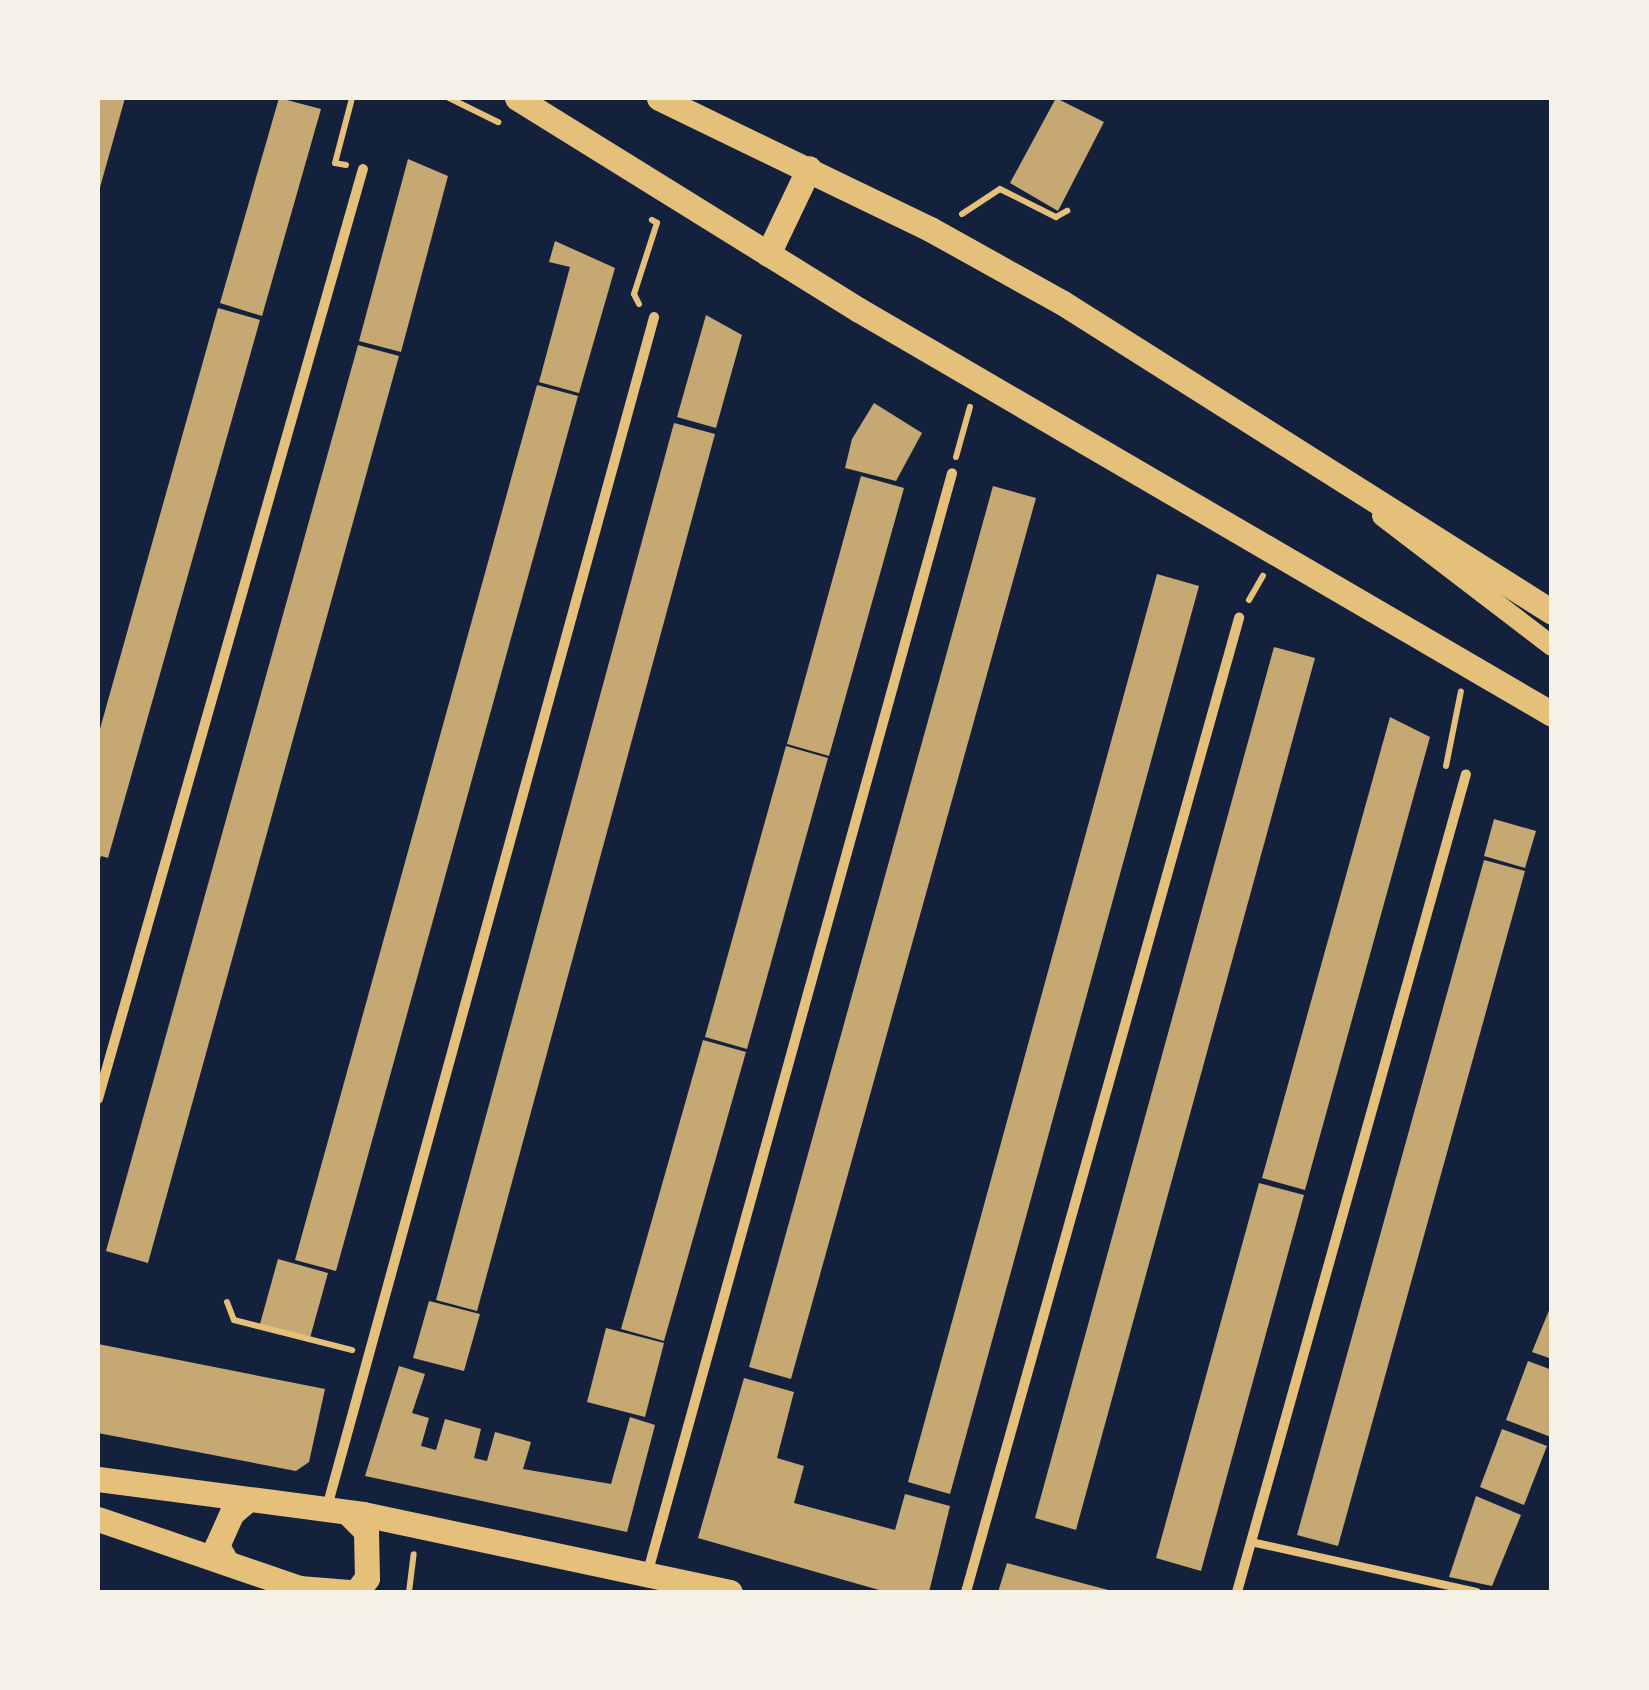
<!DOCTYPE html>
<html>
<head>
<meta charset="utf-8">
<style>
  body { margin:0 }
  #map { position:relative; width:1649px; height:1690px; overflow:hidden; background:#14213d; font-family:Manrope,sans-serif }
  div>[style] { position:absolute }
  [style*='--x'] { left:calc(var(--x)*1px); top:calc(var(--y)*1px); width:calc(var(--w)*1px); rotate:calc(var(--a)*1deg) }
  .building>* { inset:0; background:#c6a872 }
  .path>* { height:6px; margin:-3px; padding:0 3px; transform-origin:3px; border-radius:3px; background:#e5c07b }
  .service>* { height:8px; margin:-4px; padding:0 4px; transform-origin:4px; border-radius:4px; background:#e5c07b }
  .minor>* { height:10px; margin:-5px; padding:0 5px; transform-origin:5px; border-radius:5px; background:#e5c07b }
  .secondary>* { height:20px; margin:-10px; padding:0 10px; transform-origin:10px; border-radius:10px; background:#e5c07b }
  .primary>* { height:25px; margin:-12.5px; padding:0 12.5px; transform-origin:12.5px; border-radius:12.5px; background:#e5c07b }
  span { translate:-50% -50%; white-space:nowrap; text-align:center; line-height:1.15; -webkit-text-stroke:8px #f6f1e7; paint-order:stroke }
  .frame { position:absolute; inset:0; border:100px solid #f6f1e7; pointer-events:none }
</style>
</head>
<body>
<div id="map">
  <div class="building">
    <i style="clip-path:polygon(98px 98px,125px 98px,99px 191px,98px 191px)"></i>
    <i style="clip-path:polygon(279px 98px,321px 109px,262px 316px,220px 303px)"></i>
    <i style="clip-path:polygon(1056px 98px,1104px 122px,1058px 211px,1010px 183px)"></i>
    <i style="clip-path:polygon(408px 159px,448px 176px,401px 352px,359px 341px)"></i>
    <i style="clip-path:polygon(555px 241px,615px 268px,579px 393px,539px 382px,570px 267px,549px 262px)"></i>
    <i style="clip-path:polygon(218px 308px,260px 320px,108px 858px,101px 856px,98px 865px,98px 736px)"></i>
    <i style="clip-path:polygon(706px 315px,742px 335px,716px 428px,677px 417px)"></i>
    <i style="clip-path:polygon(358px 345px,399px 356px,148px 1263px,106px 1251px)"></i>
    <i style="clip-path:polygon(537px 385px,578px 396px,336px 1271px,295px 1260px)"></i>
    <i style="clip-path:polygon(874px 403px,922px 433px,896px 481px,845px 468px,852px 439px)"></i>
    <i style="clip-path:polygon(674px 423px,715px 434px,477px 1311px,436px 1300px)"></i>
    <i style="clip-path:polygon(861px 476px,904px 488px,829px 756px,787px 744px)"></i>
    <i style="clip-path:polygon(993px 486px,1036px 498px,791px 1379px,749px 1367px)"></i>
    <i style="clip-path:polygon(1157px 574px,1199px 586px,950px 1494px,908px 1482px)"></i>
    <i style="clip-path:polygon(1274px 647px,1315px 658px,1076px 1530px,1035px 1518px)"></i>
    <i style="clip-path:polygon(1390px 717px,1430px 737px,1305px 1190px,1262px 1178px)"></i>
    <i style="clip-path:polygon(786px 746px,828px 758px,747px 1049px,705px 1037px)"></i>
    <i style="clip-path:polygon(1494px 819px,1536px 831px,1525px 868px,1484px 856px)"></i>
    <i style="clip-path:polygon(1484px 860px,1525px 871px,1338px 1546px,1297px 1535px)"></i>
    <i style="clip-path:polygon(703px 1040px,746px 1052px,664px 1341px,621px 1329px)"></i>
    <i style="clip-path:polygon(1259px 1183px,1304px 1195px,1201px 1571px,1156px 1558px)"></i>
    <i style="clip-path:polygon(278px 1259px,328px 1273px,310px 1338px,260px 1324px)"></i>
    <i style="clip-path:polygon(429px 1301px,480px 1314px,464px 1371px,413px 1358px)"></i>
    <i style="clip-path:polygon(1552px 1303px,1552px 1359px,1532px 1352px)"></i>
    <i style="clip-path:polygon(606px 1328px,664px 1343px,645px 1417px,587px 1402px)"></i>
    <i style="clip-path:polygon(98px 1344px,325px 1389px,309px 1462px,296px 1471px,98px 1433px)"></i>
    <i style="clip-path:polygon(1528px 1361px,1552px 1370px,1551px 1437px,1506px 1420px)"></i>
    <i style="clip-path:polygon(399px 1366px,425px 1374px,412px 1413px,429px 1418px,421px 1446px,436px 1450px,445px 1419px,481px 1429px,474px 1458px,487px 1461px,495px 1432px,531px 1442px,523px 1469px,611px 1484px,630px 1417px,655px 1425px,627px 1532px,365px 1476px)"></i>
    <i style="clip-path:polygon(744px 1378px,794px 1392px,777px 1458px,804px 1466px,794px 1503px,895px 1530px,905px 1494px,950px 1506px,929px 1592px,886px 1592px,698px 1538px)"></i>
    <i style="clip-path:polygon(1502px 1429px,1547px 1446px,1524px 1505px,1480px 1487px)"></i>
    <i style="clip-path:polygon(1476px 1496px,1521px 1515px,1492px 1586px,1449px 1577px)"></i>
    <i style="clip-path:polygon(1007px 1563px,1112px 1591px,1112px 1592px,998px 1592px)"></i>
  </div>
  <div class="path">
    <i style="--x:449;--y:98;--w:55;--a:26.1"></i>
    <i style="--x:346;--y:165;--w:11;--a:-170"></i>
    <i style="--x:335;--y:163;--w:67;--a:-75.3"></i>
    <i style="--x:962;--y:214;--w:45;--a:-33.3"></i>
    <i style="--x:1000;--y:189;--w:63;--a:26.6"></i>
    <i style="--x:1056;--y:217;--w:13;--a:-29"></i>
    <i style="--x:639;--y:304;--w:11;--a:-117"></i>
    <i style="--x:634;--y:294;--w:75;--a:-72.1"></i>
    <i style="--x:657;--y:223;--w:6;--a:-149"></i>
    <i style="--x:956;--y:457;--w:52;--a:-74.4"></i>
    <i style="--x:1249;--y:600;--w:28;--a:-60"></i>
    <i style="--x:1446;--y:766;--w:76;--a:-78.7"></i>
    <i style="--x:227;--y:1302;--w:19;--a:69"></i>
    <i style="--x:234;--y:1320;--w:122;--a:14.3"></i>
    <i style="--x:409;--y:1592;--w:38;--a:-83"></i>
  </div>
  <div class="service">
    <i style="--x:1251;--y:1542;--w:231;--a:12.5"></i>
  </div>
  <div class="minor">
    <i style="--x:98;--y:1099;--w:967;--a:-74.1"></i>
    <i style="--x:327;--y:1507;--w:1234;--a:-74.63"></i>
    <i style="--x:648;--y:1571;--w:1139;--a:-74.52"></i>
    <i style="--x:966;--y:1592;--w:1012;--a:-74.34"></i>
    <i style="--x:1237;--y:1592;--w:849;--a:-74.36"></i>
  </div>
  <div class="secondary">
    <i style="--x:1382;--y:516;--w:214;--a:37.4"></i>
  </div>
  <div class="primary">
    <i style="--x:517;--y:98;--w:402;--a:31.8"></i>
    <i style="--x:859;--y:310;--w:802;--a:30.24"></i>
    <i style="--x:659;--y:98;--w:301;--a:25.8"></i>
    <i style="--x:930;--y:229;--w:152;--a:29.1"></i>
    <i style="--x:1063;--y:303;--w:578;--a:32.29"></i>
    <i style="--x:768;--y:254;--w:95;--a:-64.5"></i>
    <i style="--x:98;--y:1479;--w:267;--a:7.5"></i>
    <i style="--x:363;--y:1514;--w:375;--a:12"></i>
    <i style="--x:347;--y:1512;--w:27;--a:45"></i>
    <i style="--x:366;--y:1531;--w:47;--a:88.8"></i>
    <i style="--x:367;--y:1578;--w:18;--a:128"></i>
    <i style="--x:98;--y:1519;--w:213;--a:18.9"></i>
    <i style="--x:299;--y:1588;--w:50;--a:4.6"></i>
    <i style="--x:227;--y:1563;--w:20;--a:-120"></i>
    <i style="--x:217;--y:1546;--w:36;--a:-66"></i>
    <i style="--x:232;--y:1513;--w:21;--a:-41"></i>
  </div>
  <div class="frame"></div>
</div>
</body>
</html>
